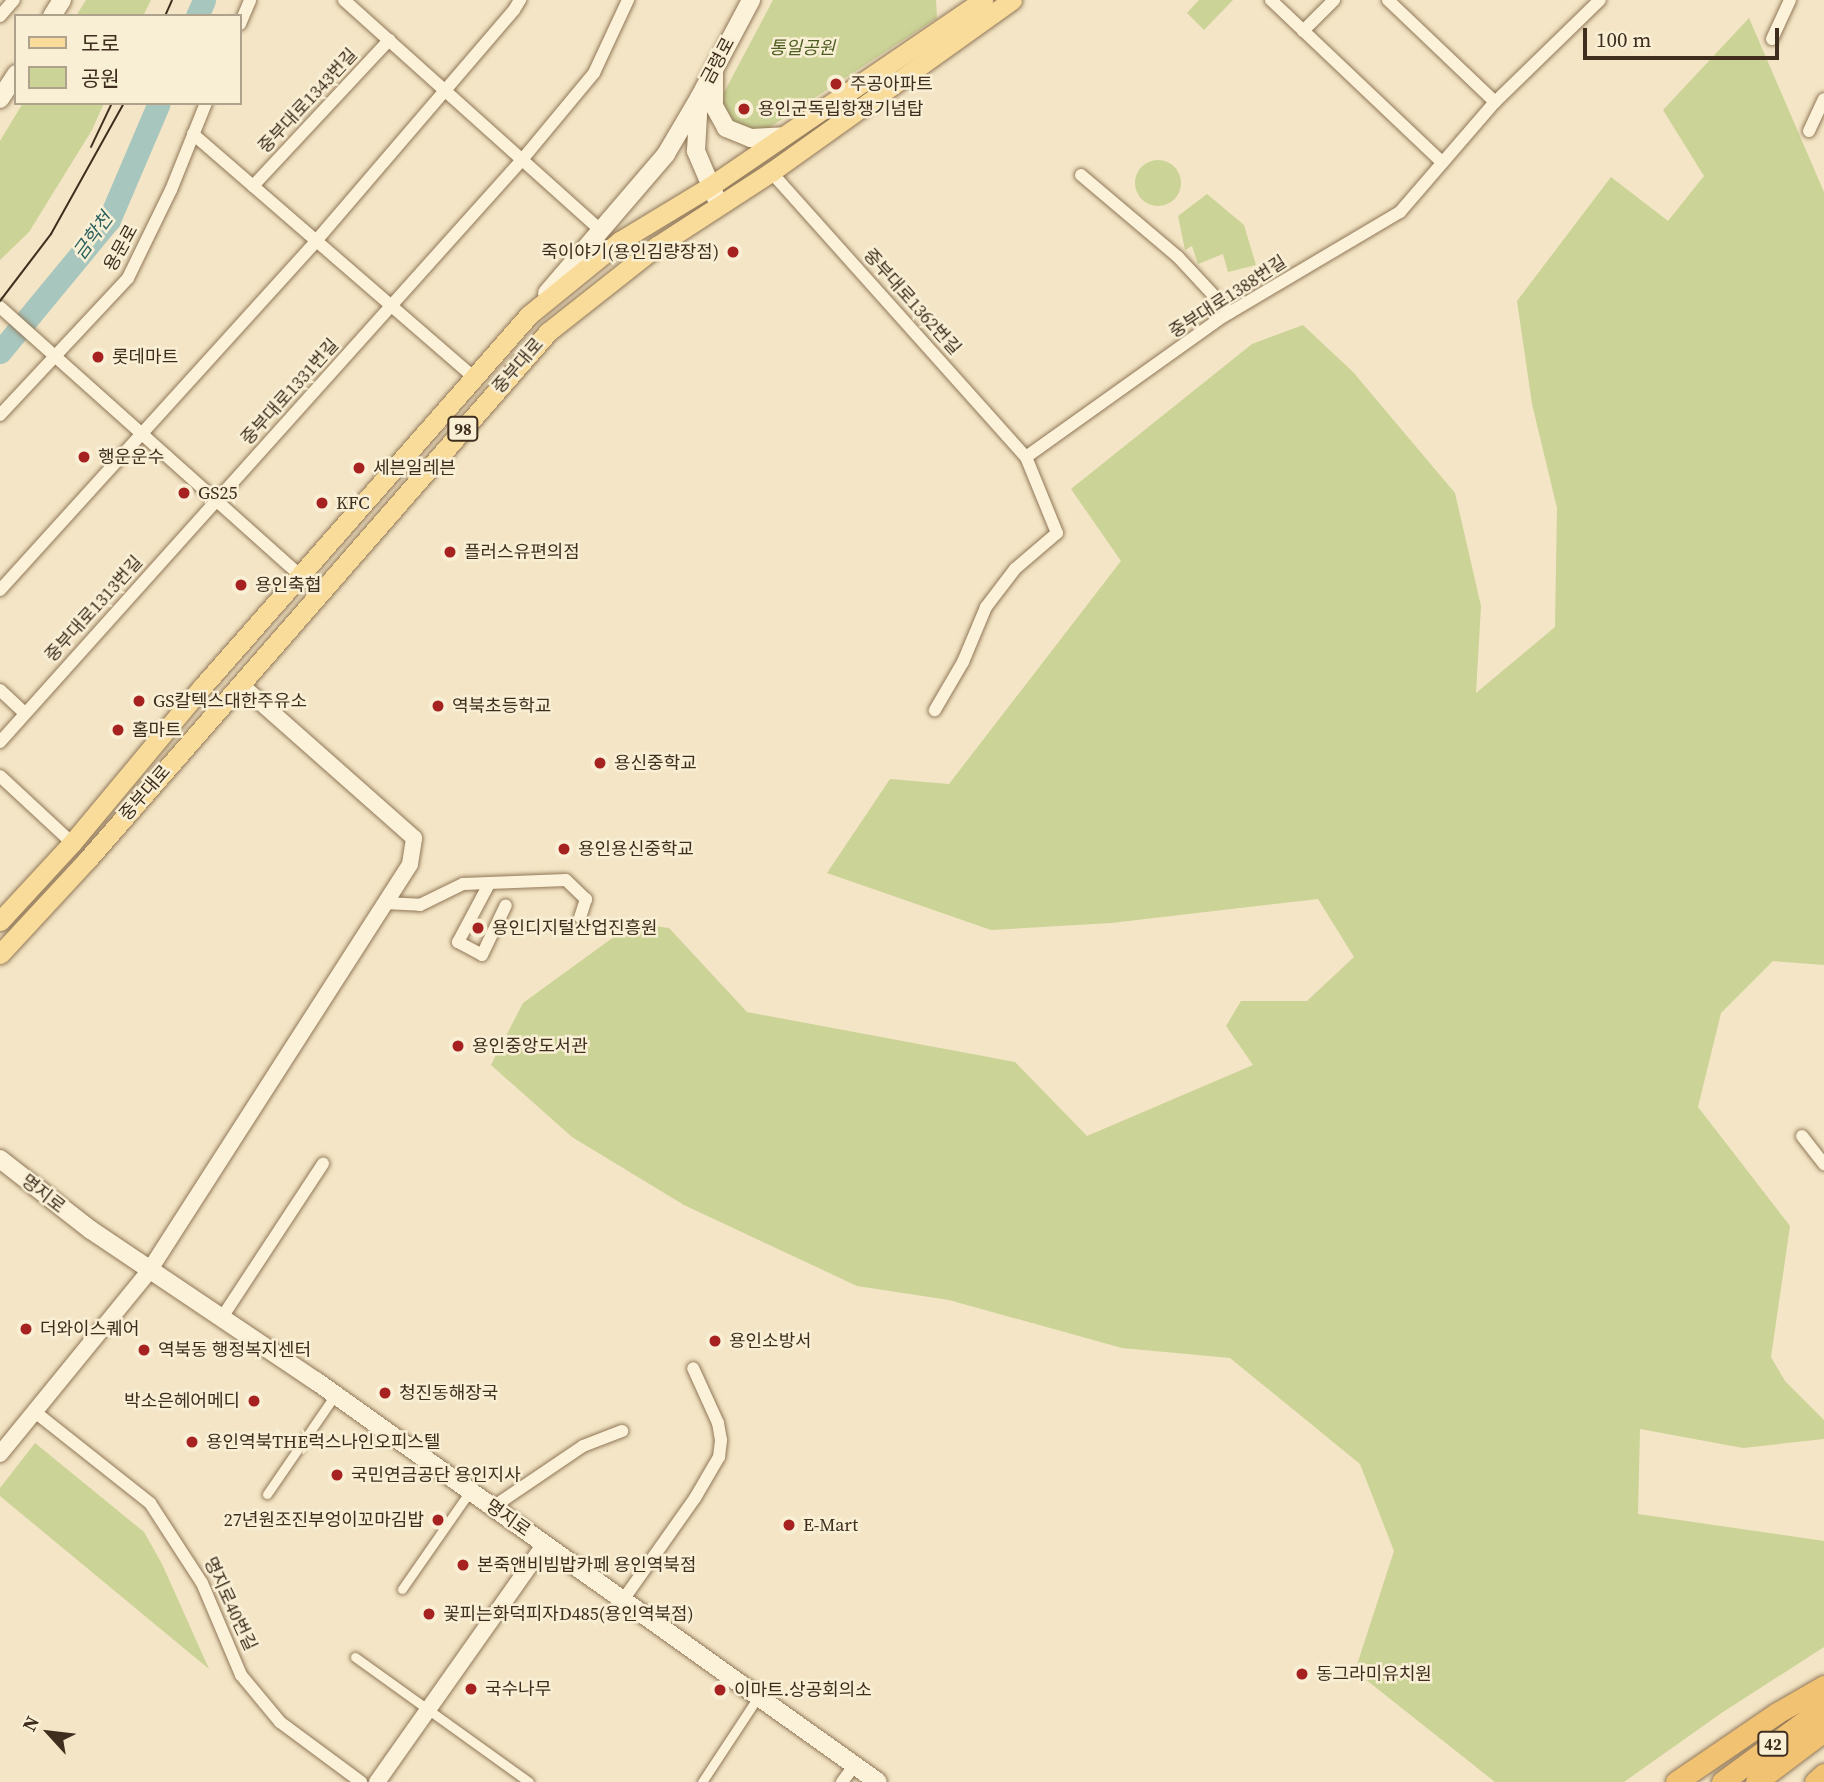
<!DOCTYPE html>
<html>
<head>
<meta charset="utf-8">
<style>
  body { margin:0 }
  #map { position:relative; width:1824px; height:1782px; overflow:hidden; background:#f3e5c5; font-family:"Source Serif 4","Noto Sans KR",serif }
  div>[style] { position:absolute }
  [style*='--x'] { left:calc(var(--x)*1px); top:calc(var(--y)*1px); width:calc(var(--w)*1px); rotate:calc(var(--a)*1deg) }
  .green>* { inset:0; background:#cbd397 }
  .round { border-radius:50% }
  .river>* { height:23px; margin:-11.5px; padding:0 11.5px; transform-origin:11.5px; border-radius:11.5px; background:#a7c6bd }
  .roads { filter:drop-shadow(0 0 2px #907758) drop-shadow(0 0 2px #907758) }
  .pedestrian>* { height:9px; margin:-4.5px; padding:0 4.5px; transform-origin:4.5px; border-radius:4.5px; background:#fcf2d9 }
  .minor>* { height:12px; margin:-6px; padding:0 6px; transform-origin:6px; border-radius:6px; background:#fcf2d9 }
  .tertiary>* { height:16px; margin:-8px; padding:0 8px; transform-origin:8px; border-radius:8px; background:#fcf2d9 }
  .secondary>* { height:18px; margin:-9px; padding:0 9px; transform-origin:9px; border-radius:9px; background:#fcf2d9 }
  .primary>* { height:19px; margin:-9.5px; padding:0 9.5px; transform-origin:9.5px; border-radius:9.5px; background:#f9dc99 }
  .trunk>* { height:21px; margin:-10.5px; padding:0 10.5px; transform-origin:10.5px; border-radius:10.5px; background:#f2c273 }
  .tram>* { height:2px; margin:-1px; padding:0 1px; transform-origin:1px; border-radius:1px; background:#3f2e1e }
  .dots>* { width:19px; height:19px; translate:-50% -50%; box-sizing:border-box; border:4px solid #f9efd5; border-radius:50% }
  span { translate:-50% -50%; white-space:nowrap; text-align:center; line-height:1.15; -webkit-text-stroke:5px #f9efd5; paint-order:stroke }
  .shield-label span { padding:2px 5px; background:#f9efd5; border:2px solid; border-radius:5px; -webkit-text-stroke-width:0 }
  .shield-label { font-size:16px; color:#3f2e1e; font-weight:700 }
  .park-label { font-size:18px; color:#4e5e22; font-style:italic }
  .street-label { font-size:18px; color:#3f2e1e }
  .poi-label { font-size:18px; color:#3f2e1e }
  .left { translate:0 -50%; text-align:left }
  .right { translate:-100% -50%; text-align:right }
  .water-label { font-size:19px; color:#2b605d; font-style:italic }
  .legend { position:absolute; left:14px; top:14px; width:228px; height:91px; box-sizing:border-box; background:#f9efd5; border:2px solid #afa28c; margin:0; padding:9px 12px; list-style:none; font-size:21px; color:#3f2e1e }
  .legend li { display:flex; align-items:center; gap:14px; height:35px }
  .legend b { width:35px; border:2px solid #afa28c }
  .north { position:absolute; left:14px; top:1698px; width:70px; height:70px; -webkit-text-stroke:5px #f9efd5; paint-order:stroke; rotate:297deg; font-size:19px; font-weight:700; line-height:28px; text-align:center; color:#3f2e1e }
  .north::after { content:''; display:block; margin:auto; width:24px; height:32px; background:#3f2e1e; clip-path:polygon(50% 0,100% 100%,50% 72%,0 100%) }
  .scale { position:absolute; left:1583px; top:28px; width:196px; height:32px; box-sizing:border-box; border:4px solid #3f2e1e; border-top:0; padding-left:9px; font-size:21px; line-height:24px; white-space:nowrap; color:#3f2e1e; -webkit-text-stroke:5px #f9efd5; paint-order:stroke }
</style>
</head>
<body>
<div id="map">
  <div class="green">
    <i style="clip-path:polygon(86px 0,151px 0,143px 16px,76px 16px)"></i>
    <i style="clip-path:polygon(773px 0,936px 0,937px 18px,764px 131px,744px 132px,728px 118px,720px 100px)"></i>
    <i style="clip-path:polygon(1199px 0,1233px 0,1204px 30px,1187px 13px)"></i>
    <i style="clip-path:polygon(1749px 18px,1824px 192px,1824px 965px,1773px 961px,1721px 1013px,1698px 1107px,1790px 1226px,1771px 1357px,1785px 1381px,1824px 1420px,1824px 1439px,1743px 1448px,1640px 1429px,1638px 1514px,1824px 1541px,1824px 1647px,1720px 1714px,1624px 1782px,1495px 1782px,1355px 1671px,1394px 1551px,1360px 1464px,1230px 1358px,1122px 1348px,949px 1300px,857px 1286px,684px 1205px,572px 1137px,491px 1065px,523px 1003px,633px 923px,669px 928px,747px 1012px,1015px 1062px,1087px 1136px,1253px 1065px,1226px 1026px,1241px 1001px,1307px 1001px,1354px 957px,1318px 899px,1111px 923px,991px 930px,827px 873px,890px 779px,949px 784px,1121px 561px,1071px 489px,1252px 344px,1303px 325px,1353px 372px,1455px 493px,1481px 606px,1476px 693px,1555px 627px,1557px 508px,1532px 404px,1517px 301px,1611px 177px,1668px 221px,1704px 176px,1663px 110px)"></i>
    <i style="clip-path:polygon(23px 103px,104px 103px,92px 130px,29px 232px,0 260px,0 141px)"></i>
    <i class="round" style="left:1135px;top:160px;width:46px;height:46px"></i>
    <i style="clip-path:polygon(1207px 194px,1244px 225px,1256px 265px,1228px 272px,1223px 254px,1198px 264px,1192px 246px,1185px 250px,1178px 216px)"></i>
    <i style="clip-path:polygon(35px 1443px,144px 1532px,162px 1564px,209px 1669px,0 1496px,0 1488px)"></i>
  </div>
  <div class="river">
    <i style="--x:197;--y:16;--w:17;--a:-66"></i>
    <i style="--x:0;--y:352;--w:171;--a:-50.5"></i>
    <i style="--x:109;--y:220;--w:127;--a:-66.9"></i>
  </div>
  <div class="roads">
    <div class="pedestrian">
      <i style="--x:267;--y:1494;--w:120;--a:-55.5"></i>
      <i style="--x:402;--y:1589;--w:119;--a:-55.2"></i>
      <i style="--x:355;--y:1657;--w:214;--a:35.7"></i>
      <i style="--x:702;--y:1782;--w:102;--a:-56.6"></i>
    </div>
    <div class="minor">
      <i style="--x:344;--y:0;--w:344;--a:41.9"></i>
      <i style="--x:1271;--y:0;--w:236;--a:43.5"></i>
      <i style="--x:1388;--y:0;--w:148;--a:43.6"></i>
      <i style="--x:0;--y:16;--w:21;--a:-49"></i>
      <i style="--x:240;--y:24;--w:26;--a:-67"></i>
      <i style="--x:1303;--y:31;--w:44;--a:-45"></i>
      <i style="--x:1772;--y:39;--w:43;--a:-65.2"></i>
      <i style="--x:1809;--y:131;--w:35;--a:-65"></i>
      <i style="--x:193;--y:134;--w:373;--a:40.9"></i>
      <i style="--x:771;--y:172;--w:382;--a:48.2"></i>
      <i style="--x:1026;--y:457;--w:82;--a:67.8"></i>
      <i style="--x:1057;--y:533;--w:55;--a:139.4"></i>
      <i style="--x:1015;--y:569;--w:48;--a:127.3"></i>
      <i style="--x:986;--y:607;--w:60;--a:112.7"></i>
      <i style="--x:963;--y:662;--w:56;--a:120.3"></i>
      <i style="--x:1081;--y:175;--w:127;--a:40.2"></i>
      <i style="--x:1178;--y:257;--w:76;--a:47.1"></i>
      <i style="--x:253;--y:186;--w:200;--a:-47"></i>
      <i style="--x:0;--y:307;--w:405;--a:41.8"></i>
      <i style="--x:0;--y:415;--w:187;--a:-46.9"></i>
      <i style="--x:128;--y:278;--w:98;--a:-64"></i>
      <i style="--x:171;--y:190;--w:94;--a:-68.1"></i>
      <i style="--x:1026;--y:457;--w:243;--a:-35.5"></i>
      <i style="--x:1224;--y:316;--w:204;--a:-30.6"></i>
      <i style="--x:1400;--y:212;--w:145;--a:-49.2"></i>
      <i style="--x:1495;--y:102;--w:146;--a:-44.2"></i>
      <i style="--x:0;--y:590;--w:471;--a:-47.8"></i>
      <i style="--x:316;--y:241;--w:304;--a:-49.4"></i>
      <i style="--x:514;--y:10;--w:12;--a:-59"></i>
      <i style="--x:0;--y:690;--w:33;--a:43"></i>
      <i style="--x:0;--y:742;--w:780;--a:-48.12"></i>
      <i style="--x:521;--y:161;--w:114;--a:-50.3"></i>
      <i style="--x:594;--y:73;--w:81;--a:-65"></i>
      <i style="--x:0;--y:776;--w:98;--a:42.9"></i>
      <i style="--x:489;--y:884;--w:66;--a:118.1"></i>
      <i style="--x:458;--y:942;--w:27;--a:28"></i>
      <i style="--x:482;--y:955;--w:55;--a:-64.4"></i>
      <i style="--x:385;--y:903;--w:35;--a:3"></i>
      <i style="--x:420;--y:905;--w:48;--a:-26"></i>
      <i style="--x:463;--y:884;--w:103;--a:-2.2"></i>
      <i style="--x:566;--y:880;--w:28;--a:44"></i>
      <i style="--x:586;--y:899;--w:19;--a:108"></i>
      <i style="--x:1802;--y:1136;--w:36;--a:52"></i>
      <i style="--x:221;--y:1319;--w:186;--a:-56.7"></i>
      <i style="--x:35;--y:1412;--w:147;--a:38.4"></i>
      <i style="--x:150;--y:1503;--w:95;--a:57"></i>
      <i style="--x:202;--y:1583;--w:100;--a:67"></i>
      <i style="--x:241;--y:1675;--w:61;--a:50.3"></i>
      <i style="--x:280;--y:1722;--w:101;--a:36.5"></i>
      <i style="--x:493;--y:1507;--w:109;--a:-34.1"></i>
      <i style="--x:583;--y:1446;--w:42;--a:-21"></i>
      <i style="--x:623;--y:1600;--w:125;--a:-54.8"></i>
      <i style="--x:695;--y:1498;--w:48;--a:-59.7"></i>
      <i style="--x:719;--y:1457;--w:17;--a:-83"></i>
      <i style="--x:721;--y:1440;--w:17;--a:-100"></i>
      <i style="--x:718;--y:1423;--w:60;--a:-114.4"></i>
      <i style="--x:842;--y:1782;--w:21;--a:-53"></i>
    </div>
    <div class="tertiary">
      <i style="--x:0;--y:1454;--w:236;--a:-50.8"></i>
      <i style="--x:149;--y:1271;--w:483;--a:-57.3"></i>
      <i style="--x:410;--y:864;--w:26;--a:-81"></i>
      <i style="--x:414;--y:838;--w:232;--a:-138.5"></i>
      <i style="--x:377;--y:1782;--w:291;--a:-54.8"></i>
    </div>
    <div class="secondary">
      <i style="--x:52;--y:16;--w:19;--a:-58"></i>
      <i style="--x:714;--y:72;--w:34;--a:90"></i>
      <i style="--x:714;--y:106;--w:25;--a:61"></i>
      <i style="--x:726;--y:128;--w:27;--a:22"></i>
      <i style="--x:751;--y:138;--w:33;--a:-3"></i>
      <i style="--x:0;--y:99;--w:30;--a:-57"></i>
      <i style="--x:719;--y:205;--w:59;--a:-113.1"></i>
      <i style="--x:696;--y:151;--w:53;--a:-86.8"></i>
      <i style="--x:699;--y:98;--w:111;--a:-62"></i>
      <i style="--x:547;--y:293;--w:183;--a:-49.4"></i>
      <i style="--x:666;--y:154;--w:65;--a:-59.5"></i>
      <i style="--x:0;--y:1159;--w:115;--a:38"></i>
      <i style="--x:91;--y:1230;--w:271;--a:33.9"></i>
      <i style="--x:316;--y:1381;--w:690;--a:35.51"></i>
    </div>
    <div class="primary">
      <i style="--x:0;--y:921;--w:106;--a:-47.3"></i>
      <i style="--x:72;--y:843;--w:204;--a:-50.2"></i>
      <i style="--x:203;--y:686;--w:494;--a:-48.7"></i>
      <i style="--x:529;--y:315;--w:117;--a:-39.1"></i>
      <i style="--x:620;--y:241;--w:104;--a:-31.2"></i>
      <i style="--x:709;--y:187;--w:332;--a:-34.3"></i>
      <i style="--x:0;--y:954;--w:129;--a:-47.2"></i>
      <i style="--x:88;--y:859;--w:700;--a:-48.88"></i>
      <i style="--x:548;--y:332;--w:139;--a:-38.3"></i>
      <i style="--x:657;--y:246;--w:136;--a:-33"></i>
      <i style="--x:771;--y:172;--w:296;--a:-35.5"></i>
    </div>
    <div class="trunk">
      <i style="--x:1676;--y:1782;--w:122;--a:-34.3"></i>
      <i style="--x:1777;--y:1713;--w:54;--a:-29.9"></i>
      <i style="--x:1722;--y:1782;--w:127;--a:-36.3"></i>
      <i style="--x:1756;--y:1782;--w:85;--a:-36.9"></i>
      <i style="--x:1815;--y:1782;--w:12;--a:-42"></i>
    </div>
  </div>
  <div class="tram">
    <i style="--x:165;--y:16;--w:17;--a:-66"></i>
    <i style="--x:91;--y:147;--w:49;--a:-64.5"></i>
    <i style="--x:0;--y:301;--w:84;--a:-52.7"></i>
    <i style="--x:51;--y:234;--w:150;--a:-60.9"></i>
  </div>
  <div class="dots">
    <i style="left:836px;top:84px;background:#a62221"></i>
    <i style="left:744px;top:109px;background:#a62221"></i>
    <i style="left:733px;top:252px;background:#a62221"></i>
    <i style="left:98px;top:357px;background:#a62221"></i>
    <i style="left:84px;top:457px;background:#a62221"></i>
    <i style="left:359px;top:468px;background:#a62221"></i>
    <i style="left:184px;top:493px;background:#a62221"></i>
    <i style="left:322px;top:503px;background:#a62221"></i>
    <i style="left:450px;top:552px;background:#a62221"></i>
    <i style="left:241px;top:585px;background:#a62221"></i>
    <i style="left:139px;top:701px;background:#a62221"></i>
    <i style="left:438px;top:706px;background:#a62221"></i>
    <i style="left:118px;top:730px;background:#a62221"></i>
    <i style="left:600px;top:763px;background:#a62221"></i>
    <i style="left:564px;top:849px;background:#a62221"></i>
    <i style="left:478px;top:928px;background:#a62221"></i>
    <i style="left:458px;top:1046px;background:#a62221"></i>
    <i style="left:26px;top:1329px;background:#a62221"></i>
    <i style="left:715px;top:1341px;background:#a62221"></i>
    <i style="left:144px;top:1350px;background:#a62221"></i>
    <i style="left:385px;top:1393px;background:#a62221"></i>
    <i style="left:254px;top:1401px;background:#a62221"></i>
    <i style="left:192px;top:1442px;background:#a62221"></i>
    <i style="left:337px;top:1475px;background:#a62221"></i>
    <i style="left:438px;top:1520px;background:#a62221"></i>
    <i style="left:789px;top:1525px;background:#a62221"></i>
    <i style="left:463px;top:1565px;background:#a62221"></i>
    <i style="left:429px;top:1614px;background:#a62221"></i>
    <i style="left:1302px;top:1674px;background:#a62221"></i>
    <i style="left:471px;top:1689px;background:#a62221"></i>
    <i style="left:720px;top:1690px;background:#a62221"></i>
  </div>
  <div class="shield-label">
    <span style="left:463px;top:429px">98</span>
    <span style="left:1773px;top:1744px">42</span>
  </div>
  <div class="park-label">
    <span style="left:802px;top:48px">통일공원</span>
  </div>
  <div class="street-label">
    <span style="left:718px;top:61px;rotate:-62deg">금령로</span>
    <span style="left:308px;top:101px;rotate:-47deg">중부대로1343번길</span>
    <span style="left:121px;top:248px;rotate:-61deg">용문로</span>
    <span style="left:1228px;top:297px;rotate:-33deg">중부대로1388번길</span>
    <span style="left:912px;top:302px;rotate:48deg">중부대로1362번길</span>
    <span style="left:518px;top:366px;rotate:-49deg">중부대로</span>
    <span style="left:290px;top:392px;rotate:-48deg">중부대로1331번길</span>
    <span style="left:94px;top:609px;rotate:-48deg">중부대로1313번길</span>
    <span style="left:145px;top:793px;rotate:-49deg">중부대로</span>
    <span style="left:43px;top:1194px;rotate:38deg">명지로</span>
    <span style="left:508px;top:1518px;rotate:35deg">명지로</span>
    <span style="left:230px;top:1604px;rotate:65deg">명지로40번길</span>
  </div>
  <div class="poi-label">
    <span class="left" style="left:850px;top:84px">주공아파트</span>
    <span class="left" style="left:758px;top:109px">용인군독립항쟁기념탑</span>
    <span class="right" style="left:719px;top:252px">죽이야기(용인김량장점)</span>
    <span class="left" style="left:112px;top:357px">롯데마트</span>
    <span class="left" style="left:98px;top:457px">행운운수</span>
    <span class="left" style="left:373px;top:468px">세븐일레븐</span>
    <span class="left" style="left:198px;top:493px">GS25</span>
    <span class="left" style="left:336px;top:503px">KFC</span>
    <span class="left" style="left:464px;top:552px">플러스유편의점</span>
    <span class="left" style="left:255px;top:585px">용인축협</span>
    <span class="left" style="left:153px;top:701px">GS칼텍스대한주유소</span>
    <span class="left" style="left:452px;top:706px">역북초등학교</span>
    <span class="left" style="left:132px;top:730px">홈마트</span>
    <span class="left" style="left:614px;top:763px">용신중학교</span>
    <span class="left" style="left:578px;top:849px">용인용신중학교</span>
    <span class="left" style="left:492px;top:928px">용인디지털산업진흥원</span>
    <span class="left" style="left:472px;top:1046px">용인중앙도서관</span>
    <span class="left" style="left:40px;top:1329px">더와이스퀘어</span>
    <span class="left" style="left:729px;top:1341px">용인소방서</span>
    <span class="left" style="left:158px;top:1350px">역북동 행정복지센터</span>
    <span class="left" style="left:399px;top:1393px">청진동해장국</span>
    <span class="right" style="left:240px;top:1401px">박소은헤어메디</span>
    <span class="left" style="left:206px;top:1442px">용인역북THE럭스나인오피스텔</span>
    <span class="left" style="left:351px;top:1475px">국민연금공단 용인지사</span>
    <span class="right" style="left:424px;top:1520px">27년원조진부엉이꼬마김밥</span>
    <span class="left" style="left:803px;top:1525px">E-Mart</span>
    <span class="left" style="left:477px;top:1565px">본죽앤비빔밥카페 용인역북점</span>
    <span class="left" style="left:443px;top:1614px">꽃피는화덕피자D485(용인역북점)</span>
    <span class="left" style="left:1316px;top:1674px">동그라미유치원</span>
    <span class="left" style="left:485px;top:1689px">국수나무</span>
    <span class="left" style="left:734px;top:1690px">이마트.상공회의소</span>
  </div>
  <div class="water-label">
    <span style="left:93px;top:236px;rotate:-54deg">금학천</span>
  </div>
  <ul class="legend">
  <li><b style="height:9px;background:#f9dc99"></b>도로</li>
  <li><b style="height:19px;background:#cbd397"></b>공원</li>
  </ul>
  <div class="north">N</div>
  <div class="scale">100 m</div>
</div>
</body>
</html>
